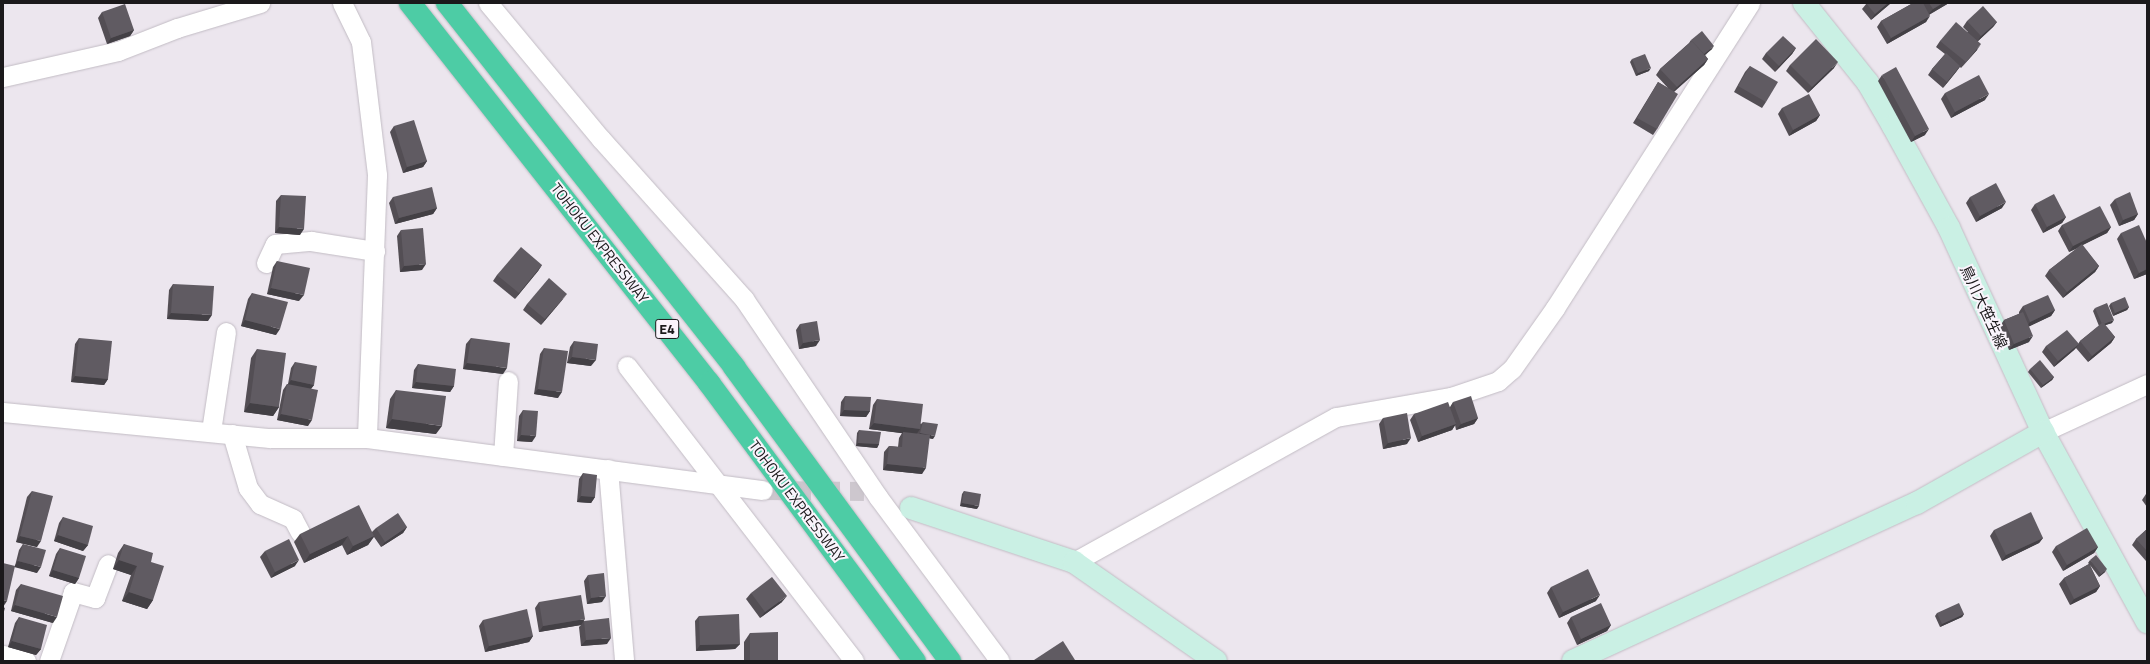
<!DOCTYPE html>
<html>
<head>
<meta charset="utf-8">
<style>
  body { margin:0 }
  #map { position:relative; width:2150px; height:664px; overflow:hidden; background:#ece6ee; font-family:"Titillium Web","Noto Sans JP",sans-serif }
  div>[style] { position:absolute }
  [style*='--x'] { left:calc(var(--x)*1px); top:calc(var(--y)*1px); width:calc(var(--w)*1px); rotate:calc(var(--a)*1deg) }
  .street-tunnel>* { height:19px; margin-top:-9.5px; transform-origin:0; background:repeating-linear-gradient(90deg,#cdc7ce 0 19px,transparent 0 29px) }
  .roads { filter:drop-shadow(0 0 1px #c2bcc4) drop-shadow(0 0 1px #c2bcc4) }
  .street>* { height:19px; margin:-9.5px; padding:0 9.5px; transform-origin:9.5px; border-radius:9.5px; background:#fff }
  .secondary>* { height:22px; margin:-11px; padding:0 11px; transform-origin:11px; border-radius:11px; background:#caf0e4 }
  .highway>* { height:22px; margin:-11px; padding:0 11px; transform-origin:11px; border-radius:11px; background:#4dcca5 }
  .wall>* { inset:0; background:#534e54 }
  .shaded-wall>* { inset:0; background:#434045 }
  .building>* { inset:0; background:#605b62 }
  span { translate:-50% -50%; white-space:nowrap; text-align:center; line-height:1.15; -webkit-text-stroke:4px #faf4fc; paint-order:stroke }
  .shield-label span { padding:1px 3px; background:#faf4fc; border:1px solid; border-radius:3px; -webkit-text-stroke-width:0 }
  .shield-label { font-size:14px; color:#1b191b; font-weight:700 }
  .street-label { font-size:15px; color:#1b191b }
  .frame { position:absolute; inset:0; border:4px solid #1b191b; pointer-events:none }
</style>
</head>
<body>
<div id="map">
  <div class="street-tunnel">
    <i style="--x:763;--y:490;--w:101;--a:0.6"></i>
  </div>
  <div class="roads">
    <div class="street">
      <i style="--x:342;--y:3;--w:43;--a:64"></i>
      <i style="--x:361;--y:42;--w:134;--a:83.1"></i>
      <i style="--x:377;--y:175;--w:263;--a:92.2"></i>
      <i style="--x:488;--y:3;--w:177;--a:50.3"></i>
      <i style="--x:601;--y:139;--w:215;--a:48.2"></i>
      <i style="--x:744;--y:299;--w:239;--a:55.9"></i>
      <i style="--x:878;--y:497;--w:204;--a:53.4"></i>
      <i style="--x:3;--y:77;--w:118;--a:-12.7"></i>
      <i style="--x:118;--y:51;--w:63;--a:-21.3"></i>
      <i style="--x:177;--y:28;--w:87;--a:-16.8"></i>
      <i style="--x:266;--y:263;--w:21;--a:-65"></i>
      <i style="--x:275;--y:244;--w:36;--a:-5"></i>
      <i style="--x:311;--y:241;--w:65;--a:8.9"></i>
      <i style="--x:627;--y:366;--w:372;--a:52.4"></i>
      <i style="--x:3;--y:412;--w:268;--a:5.6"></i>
      <i style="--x:270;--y:438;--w:97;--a:0"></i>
      <i style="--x:367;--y:438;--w:399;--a:7.5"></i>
      <i style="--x:211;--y:431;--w:100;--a:-81.4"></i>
      <i style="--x:2043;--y:432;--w:115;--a:-24.8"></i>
      <i style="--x:232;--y:434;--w:56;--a:73.5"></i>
      <i style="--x:248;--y:488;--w:20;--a:53"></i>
      <i style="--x:260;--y:504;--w:36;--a:24"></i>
      <i style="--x:293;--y:519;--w:15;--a:62"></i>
      <i style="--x:503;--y:456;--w:75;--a:-86.2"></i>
      <i style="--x:608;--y:469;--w:193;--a:85.2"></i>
      <i style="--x:1074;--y:562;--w:299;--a:-29"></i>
      <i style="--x:1336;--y:417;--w:117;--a:-9.9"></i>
      <i style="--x:1451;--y:397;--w:50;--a:-18.8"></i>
      <i style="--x:1498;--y:381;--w:18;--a:-41"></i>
      <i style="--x:1512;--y:369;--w:75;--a:-54.8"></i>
      <i style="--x:1555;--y:308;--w:362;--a:-57.4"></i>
      <i style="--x:3;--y:655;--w:24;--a:15"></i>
      <i style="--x:49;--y:661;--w:73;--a:-70.8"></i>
      <i style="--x:73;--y:592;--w:23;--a:15"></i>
      <i style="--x:95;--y:598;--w:36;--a:-69"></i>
    </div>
    <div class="secondary">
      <i style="--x:1804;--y:3;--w:102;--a:51.3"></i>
      <i style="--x:1868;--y:83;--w:50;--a:59.8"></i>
      <i style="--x:1893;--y:126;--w:116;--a:61.2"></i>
      <i style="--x:1949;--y:228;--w:225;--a:65.3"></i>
      <i style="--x:2043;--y:432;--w:217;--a:61.3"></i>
      <i style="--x:911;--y:508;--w:172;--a:18.3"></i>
      <i style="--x:1074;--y:562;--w:173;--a:34.9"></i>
      <i style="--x:1573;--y:661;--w:379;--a:-24.7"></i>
      <i style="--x:1917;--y:503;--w:145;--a:-29.4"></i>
    </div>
    <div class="highway">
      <i style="--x:410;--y:3;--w:484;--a:51.8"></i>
      <i style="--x:709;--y:383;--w:346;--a:53.5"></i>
      <i style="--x:447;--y:3;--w:464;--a:51.7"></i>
      <i style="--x:734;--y:367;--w:365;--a:53.7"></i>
    </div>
  </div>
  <div class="wall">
    <i style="clip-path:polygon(1867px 3px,1891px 3px,1871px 20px,1862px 9px)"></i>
    <i style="clip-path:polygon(1913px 3px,1949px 3px,1929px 15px,1926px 22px,1887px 44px,1877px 27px,1881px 21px)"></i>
    <i style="clip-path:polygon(102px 12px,134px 30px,130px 36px,107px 44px,98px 18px)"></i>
    <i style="clip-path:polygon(1967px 21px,1997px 22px,1993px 27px,1978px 41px,1977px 50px,1961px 68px,1960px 67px,1943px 88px,1928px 75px,1932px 69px,1945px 54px,1936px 47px,1940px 41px,1968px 32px,1963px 27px)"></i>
    <i style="clip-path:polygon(1691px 40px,1712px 49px,1705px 55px,1708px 59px,1704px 65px,1674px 92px,1657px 129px,1653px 135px,1633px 123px,1658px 82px,1668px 88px,1656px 75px,1660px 69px,1689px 43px)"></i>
    <i style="clip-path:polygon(1796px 48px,1792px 54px,1775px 72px,1762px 59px,1766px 53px)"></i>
    <i style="clip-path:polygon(1632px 59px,1649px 71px,1636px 76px,1630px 62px)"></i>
    <i style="clip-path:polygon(1790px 65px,1834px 68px,1808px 93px,1786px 71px)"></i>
    <i style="clip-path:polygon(1750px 66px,1766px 102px,1762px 108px,1734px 92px,1745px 72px)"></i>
    <i style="clip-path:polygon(1882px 75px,1925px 135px,1911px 142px,1878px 81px)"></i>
    <i style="clip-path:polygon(1945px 93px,1985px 100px,1951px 118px,1941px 99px)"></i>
    <i style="clip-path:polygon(1782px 108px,1820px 115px,1816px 121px,1789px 136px,1778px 114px)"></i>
    <i style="clip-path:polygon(394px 126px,427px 161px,423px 167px,403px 173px,390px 132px)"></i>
    <i style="clip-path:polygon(281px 195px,300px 235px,275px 233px,276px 201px)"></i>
    <i style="clip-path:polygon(393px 197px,437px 208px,433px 214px,395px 224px,389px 203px)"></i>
    <i style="clip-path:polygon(1970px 197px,2002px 208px,1976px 222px,1966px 203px)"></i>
    <i style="clip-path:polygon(2115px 199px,2138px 214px,2134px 220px,2119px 226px,2110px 205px)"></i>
    <i style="clip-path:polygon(2035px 204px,2066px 217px,2062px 223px,2043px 233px,2031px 210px)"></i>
    <i style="clip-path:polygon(2062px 225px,2111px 227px,2107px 233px,2082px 245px,2099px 266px,2095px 272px,2063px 298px,2045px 276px,2049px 270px,2078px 248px,2069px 252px,2058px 231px)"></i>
    <i style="clip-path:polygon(401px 230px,422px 270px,400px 272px,397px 236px)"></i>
    <i style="clip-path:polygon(2121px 233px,2147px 243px,2147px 274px,2134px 279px,2117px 239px)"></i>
    <i style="clip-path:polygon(277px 261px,299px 301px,267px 294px,273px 267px)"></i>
    <i style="clip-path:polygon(542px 265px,538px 271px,515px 299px,493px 281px,497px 275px)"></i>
    <i style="clip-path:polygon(173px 284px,208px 321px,167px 319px,169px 290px)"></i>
    <i style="clip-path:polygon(252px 293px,276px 335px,241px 326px,248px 299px)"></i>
    <i style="clip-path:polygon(563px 299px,541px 325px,523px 310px,527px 304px)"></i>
    <i style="clip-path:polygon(2111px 303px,2129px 307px,2127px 310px,2113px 316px,2109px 306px)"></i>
    <i style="clip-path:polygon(2023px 306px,2055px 310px,2051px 316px,2029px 326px,2029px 342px,2009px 350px,2000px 326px,2004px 320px,2019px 314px,2019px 312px)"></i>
    <i style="clip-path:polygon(2095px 308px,2112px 323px,2105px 325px,2115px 337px,2111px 343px,2088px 362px,2076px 348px,2074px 350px,2054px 367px,2042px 352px,2046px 346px,2078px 344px,2080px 341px,2099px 326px,2093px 311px)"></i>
    <i style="clip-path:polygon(800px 324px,816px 346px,799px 349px,796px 330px)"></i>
    <i style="clip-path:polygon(79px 338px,108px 379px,104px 385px,71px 382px,75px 344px)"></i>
    <i style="clip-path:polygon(471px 338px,503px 374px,463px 369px,466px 344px)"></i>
    <i style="clip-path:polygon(574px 341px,591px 366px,567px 363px,570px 347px)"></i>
    <i style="clip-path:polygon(544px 348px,558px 398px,534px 394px,540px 354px)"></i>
    <i style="clip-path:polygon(257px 349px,279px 407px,273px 416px,244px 412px,251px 358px)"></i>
    <i style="clip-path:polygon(295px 362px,314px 385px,311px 389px,308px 426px,277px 420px,283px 390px,287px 384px,288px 384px,291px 368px)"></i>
    <i style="clip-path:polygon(418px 364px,454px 386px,450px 392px,412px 388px,414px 370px)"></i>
    <i style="clip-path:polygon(2030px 369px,2054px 377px,2052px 380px,2041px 388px,2028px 372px)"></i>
    <i style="clip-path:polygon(396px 390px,436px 434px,386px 428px,390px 399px)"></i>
    <i style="clip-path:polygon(845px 396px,870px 411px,866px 417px,840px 416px,841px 402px)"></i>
    <i style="clip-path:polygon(877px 399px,921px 424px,923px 422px,933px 439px,929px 438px,922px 474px,883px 470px,884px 452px,889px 446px,898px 447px,899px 438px,902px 433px,869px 429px,873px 405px)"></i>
    <i style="clip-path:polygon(1453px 402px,1478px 418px,1474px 424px,1456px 430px,1455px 425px,1452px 430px,1418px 442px,1410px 420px,1414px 414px,1450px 407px)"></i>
    <i style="clip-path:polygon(523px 410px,532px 442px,517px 441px,519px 416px)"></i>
    <i style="clip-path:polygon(1383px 418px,1407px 444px,1383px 449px,1379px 424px)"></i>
    <i style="clip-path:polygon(859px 430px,879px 444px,877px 448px,856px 446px,857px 433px)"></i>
    <i style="clip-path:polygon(583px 473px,595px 497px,591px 503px,577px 502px,579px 479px)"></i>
    <i style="clip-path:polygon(32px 491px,37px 547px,16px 542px,27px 497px)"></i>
    <i style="clip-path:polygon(964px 491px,977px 509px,960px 506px,962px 494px)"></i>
    <i style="clip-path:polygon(2146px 494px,2147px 494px,2147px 507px,2142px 500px)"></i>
    <i style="clip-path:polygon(63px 517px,88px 545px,83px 551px,54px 541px,59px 523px)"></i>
    <i style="clip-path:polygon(407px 527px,403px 533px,381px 547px,374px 537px,368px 545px,347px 555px,342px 545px,304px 563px,294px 542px,300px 534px,372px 532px,376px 528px)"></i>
    <i style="clip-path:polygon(2147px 529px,2147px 560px,2146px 561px,2132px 545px,2136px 539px)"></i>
    <i style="clip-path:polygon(1994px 530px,2043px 538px,2039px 543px,2002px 561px,1990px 536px)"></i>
    <i style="clip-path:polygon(23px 544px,37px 573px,15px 566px,19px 550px)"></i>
    <i style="clip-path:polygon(124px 544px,151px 562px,153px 600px,147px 609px,122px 601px,131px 575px,113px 569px,118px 553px)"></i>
    <i style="clip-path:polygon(2056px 546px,2098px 547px,2094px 553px,2063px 571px,2052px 552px)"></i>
    <i style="clip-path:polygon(60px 548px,79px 578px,75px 584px,49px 576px,56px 554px)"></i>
    <i style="clip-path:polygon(265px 551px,295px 566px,271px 578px,260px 557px)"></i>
    <i style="clip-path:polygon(2090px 560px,2105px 572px,2099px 577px,2090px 565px,2100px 586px,2096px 592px,2070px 605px,2059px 584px,2064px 578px,2089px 564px,2088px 563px)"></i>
    <i style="clip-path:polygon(588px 575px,602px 602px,587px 604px,584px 581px)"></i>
    <i style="clip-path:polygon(21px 584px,53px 623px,11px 611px,16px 590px)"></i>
    <i style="clip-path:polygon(1551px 587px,1596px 601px,1559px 618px,1547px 593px)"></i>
    <i style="clip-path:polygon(751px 593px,782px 602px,760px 618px,746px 599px)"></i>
    <i style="clip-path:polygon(539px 602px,584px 621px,607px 644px,581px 646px,579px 627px,581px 625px,539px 632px,535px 608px)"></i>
    <i style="clip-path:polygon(1937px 613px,1964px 614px,1962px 617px,1940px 627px,1935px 616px)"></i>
    <i style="clip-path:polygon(699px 616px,740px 644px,735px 649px,696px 651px,695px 621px)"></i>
    <i style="clip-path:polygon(19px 617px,41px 649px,36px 655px,8px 647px,15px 623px)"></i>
    <i style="clip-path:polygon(1571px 617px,1611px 625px,1607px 631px,1577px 645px,1567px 623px)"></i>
    <i style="clip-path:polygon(483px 620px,533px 636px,529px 642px,485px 652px,479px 626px)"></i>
    <i style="clip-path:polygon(750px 633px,778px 661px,744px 661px,744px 642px)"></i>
  </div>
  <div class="shaded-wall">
    <i style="clip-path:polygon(1888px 3px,1891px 3px,1871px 20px,1875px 14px)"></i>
    <i style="clip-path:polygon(1943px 3px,1949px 3px,1928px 15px,1933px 9px)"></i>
    <i style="clip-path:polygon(1930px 16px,1926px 22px,1887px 44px,1891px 38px)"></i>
    <i style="clip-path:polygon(1997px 22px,1993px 27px,1977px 42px,1981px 36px)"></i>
    <i style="clip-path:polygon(134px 30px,130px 36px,107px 44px,111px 38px)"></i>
    <i style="clip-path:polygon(1981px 44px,1977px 50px,1961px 68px)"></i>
    <i style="clip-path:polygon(1714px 46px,1712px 49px,1701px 58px,1703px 55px)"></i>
    <i style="clip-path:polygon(1796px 48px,1792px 54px,1775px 72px,1779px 66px)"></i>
    <i style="clip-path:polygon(1708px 59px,1704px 65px,1672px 93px,1677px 87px)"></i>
    <i style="clip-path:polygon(1838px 62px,1834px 68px,1808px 93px,1812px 87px)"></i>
    <i style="clip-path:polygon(1960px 66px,1956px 72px,1943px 88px,1947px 82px)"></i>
    <i style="clip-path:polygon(1651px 68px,1649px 71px,1636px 76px,1638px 73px)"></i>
    <i style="clip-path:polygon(1989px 94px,1985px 100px,1951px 118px,1955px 112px)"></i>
    <i style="clip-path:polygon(1820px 115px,1816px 121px,1789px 136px,1793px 130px)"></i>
    <i style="clip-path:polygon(1929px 129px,1925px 135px,1911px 142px,1915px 136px)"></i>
    <i style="clip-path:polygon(427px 161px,423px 167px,403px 173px,407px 167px)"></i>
    <i style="clip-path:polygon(2006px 202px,2002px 208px,1976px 222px,1980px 216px)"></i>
    <i style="clip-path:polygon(437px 208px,433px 214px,395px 224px,399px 218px)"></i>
    <i style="clip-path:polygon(2138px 214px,2134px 220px,2119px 226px,2123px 220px)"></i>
    <i style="clip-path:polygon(2066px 217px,2062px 223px,2043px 233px,2047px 227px)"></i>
    <i style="clip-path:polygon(279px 227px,304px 229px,300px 235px,275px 233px)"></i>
    <i style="clip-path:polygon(2111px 227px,2107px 233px,2069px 252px,2073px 246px)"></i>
    <i style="clip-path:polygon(426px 264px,422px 270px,400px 272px,404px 266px)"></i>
    <i style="clip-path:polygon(542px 265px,538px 271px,515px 299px,519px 293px)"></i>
    <i style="clip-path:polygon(2099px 266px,2095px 272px,2063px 298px,2067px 292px)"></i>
    <i style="clip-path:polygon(2147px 269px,2147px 274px,2134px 279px,2139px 273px)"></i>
    <i style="clip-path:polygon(271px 288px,304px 295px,299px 301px,267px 294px)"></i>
    <i style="clip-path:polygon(567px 294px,563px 299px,541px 325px,545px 319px)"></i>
    <i style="clip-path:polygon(2129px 307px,2127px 310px,2113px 316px,2115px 313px)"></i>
    <i style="clip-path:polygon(2055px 310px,2051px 316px,2026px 328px,2030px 322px)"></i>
    <i style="clip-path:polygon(171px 313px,212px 315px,208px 321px,167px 319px)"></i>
    <i style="clip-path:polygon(245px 320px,280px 329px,276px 335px,241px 326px)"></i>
    <i style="clip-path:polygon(2114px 320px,2112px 323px,2100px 327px,2102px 324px)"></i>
    <i style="clip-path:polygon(2033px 336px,2029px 342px,2009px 350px,2014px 344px)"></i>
    <i style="clip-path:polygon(2115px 337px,2111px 343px,2088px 362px,2092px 356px)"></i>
    <i style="clip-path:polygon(820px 340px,816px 346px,799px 349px,803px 343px)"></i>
    <i style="clip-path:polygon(2079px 344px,2074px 350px,2054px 367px,2058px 361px)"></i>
    <i style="clip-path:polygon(572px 357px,596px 360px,591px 366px,567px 363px)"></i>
    <i style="clip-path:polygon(467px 363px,507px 368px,503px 374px,463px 369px)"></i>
    <i style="clip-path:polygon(75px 376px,108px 379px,104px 385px,71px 382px)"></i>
    <i style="clip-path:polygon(2054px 377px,2052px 380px,2041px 388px,2043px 385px)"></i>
    <i style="clip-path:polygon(291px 380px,314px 385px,309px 391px,287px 386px)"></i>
    <i style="clip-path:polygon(416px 382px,454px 386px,450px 392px,412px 388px)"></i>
    <i style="clip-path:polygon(538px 389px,562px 392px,558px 398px,534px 394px)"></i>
    <i style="clip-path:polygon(250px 403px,279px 407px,273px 416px,244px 412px)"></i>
    <i style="clip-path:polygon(844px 410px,870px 411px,866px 417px,840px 416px)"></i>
    <i style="clip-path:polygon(281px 414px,312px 420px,308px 426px,277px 420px)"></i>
    <i style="clip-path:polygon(1478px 418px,1474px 424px,1456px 430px,1461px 424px)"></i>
    <i style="clip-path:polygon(392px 419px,442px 426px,436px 434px,386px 428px)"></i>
    <i style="clip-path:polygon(874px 423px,920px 429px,916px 435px,869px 429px)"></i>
    <i style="clip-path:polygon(1456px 424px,1452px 430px,1418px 442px,1422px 436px)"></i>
    <i style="clip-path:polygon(920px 433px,935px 436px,933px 439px,918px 436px)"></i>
    <i style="clip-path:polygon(521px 435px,536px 436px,532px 442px,517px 441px)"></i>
    <i style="clip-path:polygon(1411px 438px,1407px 444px,1383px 449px,1388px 443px)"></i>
    <i style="clip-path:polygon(858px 443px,879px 444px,877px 448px,856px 446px)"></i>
    <i style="clip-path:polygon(887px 464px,926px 468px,922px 474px,883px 470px)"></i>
    <i style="clip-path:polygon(581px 496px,595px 497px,591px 503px,577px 502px)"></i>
    <i style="clip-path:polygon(962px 503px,979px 506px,977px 509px,960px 506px)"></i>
    <i style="clip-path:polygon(407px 527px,403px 533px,381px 547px,385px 542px)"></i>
    <i style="clip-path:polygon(58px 535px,88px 545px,83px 551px,54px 541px)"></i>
    <i style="clip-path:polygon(20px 536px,41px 541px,37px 547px,16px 542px)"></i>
    <i style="clip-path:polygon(348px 536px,342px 545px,304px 563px,310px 554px)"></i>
    <i style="clip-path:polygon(374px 536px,368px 545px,347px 555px,353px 546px)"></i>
    <i style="clip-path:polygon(2043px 538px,2039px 543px,2002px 561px,2006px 555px)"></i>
    <i style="clip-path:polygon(2098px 547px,2094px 553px,2063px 571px,2067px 565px)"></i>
    <i style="clip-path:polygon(119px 560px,137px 566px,131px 575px,113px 569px)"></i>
    <i style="clip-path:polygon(299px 560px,295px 566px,271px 578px,275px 572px)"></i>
    <i style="clip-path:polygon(18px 561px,41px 567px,37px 573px,14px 567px)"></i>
    <i style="clip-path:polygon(2107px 569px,2105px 572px,2099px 577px,2101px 574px)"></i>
    <i style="clip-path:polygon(53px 570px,79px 578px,75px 584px,49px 576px)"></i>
    <i style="clip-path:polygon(2100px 586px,2096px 592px,2070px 605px,2074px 599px)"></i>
    <i style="clip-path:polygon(129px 592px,153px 600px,147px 609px,122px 601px)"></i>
    <i style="clip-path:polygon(1600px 595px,1596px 601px,1559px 618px,1563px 612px)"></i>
    <i style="clip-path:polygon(606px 596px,602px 602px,587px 604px,591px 598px)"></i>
    <i style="clip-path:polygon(787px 596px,782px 602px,760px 618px,765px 612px)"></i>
    <i style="clip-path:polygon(3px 600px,7px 601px,3px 607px)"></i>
    <i style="clip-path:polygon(15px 605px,57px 617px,53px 623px,11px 611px)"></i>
    <i style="clip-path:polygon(1964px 614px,1962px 617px,1940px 627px,1942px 624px)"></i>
    <i style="clip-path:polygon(585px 619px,581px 625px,539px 632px,543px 626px)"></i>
    <i style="clip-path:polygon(1611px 625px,1607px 631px,1577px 645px,1581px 639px)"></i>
    <i style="clip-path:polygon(533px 636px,529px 642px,485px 652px,489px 646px)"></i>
    <i style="clip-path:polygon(611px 638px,607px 644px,581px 646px,586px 640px)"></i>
    <i style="clip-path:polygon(12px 641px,41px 649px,36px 655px,8px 647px)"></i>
    <i style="clip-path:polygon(740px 644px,735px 649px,696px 651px,700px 645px)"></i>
  </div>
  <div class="building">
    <i style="clip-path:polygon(1866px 3px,1888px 3px,1875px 14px)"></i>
    <i style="clip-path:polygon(1913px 3px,1923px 3px,1930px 16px,1891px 38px,1881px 21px)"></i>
    <i style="clip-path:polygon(1929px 3px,1943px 3px,1933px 9px)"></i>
    <i style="clip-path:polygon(125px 4px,134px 30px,111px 38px,102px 12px)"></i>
    <i style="clip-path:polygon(1983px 6px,1997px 22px,1981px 36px,1967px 21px)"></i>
    <i style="clip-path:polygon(1956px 22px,1981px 44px,1966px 62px,1940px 41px)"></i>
    <i style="clip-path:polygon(1702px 31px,1714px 46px,1704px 54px,1691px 40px)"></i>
    <i style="clip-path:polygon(1783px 36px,1796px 48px,1779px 66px,1766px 53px)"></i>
    <i style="clip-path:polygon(1816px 39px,1838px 62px,1812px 87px,1790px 65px)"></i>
    <i style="clip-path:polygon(1692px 41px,1708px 59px,1677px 87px,1660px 69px)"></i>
    <i style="clip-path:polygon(1946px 53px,1960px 66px,1947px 82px,1932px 69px)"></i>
    <i style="clip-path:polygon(1645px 54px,1651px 68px,1638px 73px,1632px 59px)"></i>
    <i style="clip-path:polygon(1750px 66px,1778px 82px,1766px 102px,1738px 86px)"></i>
    <i style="clip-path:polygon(1896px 67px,1929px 129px,1915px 136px,1882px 75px)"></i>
    <i style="clip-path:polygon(1979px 75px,1989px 94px,1955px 112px,1945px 93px)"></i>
    <i style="clip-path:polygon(1658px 82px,1678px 94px,1657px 129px,1637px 118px)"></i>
    <i style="clip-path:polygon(1809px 94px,1820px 115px,1793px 130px,1782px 108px)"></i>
    <i style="clip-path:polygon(414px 120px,427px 161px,407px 167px,394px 126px)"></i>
    <i style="clip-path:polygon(1996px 183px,2006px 202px,1980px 216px,1970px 197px)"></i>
    <i style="clip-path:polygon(432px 187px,437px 208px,399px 218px,393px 197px)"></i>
    <i style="clip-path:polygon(2130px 192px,2138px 214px,2123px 220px,2115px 199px)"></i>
    <i style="clip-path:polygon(2054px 194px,2066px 217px,2047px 227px,2035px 204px)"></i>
    <i style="clip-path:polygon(281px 195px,306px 196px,304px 229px,279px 227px)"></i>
    <i style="clip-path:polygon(2100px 206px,2111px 227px,2073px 246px,2062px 225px)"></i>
    <i style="clip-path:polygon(2139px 225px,2147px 243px,2147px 269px,2139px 273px,2121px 233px)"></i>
    <i style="clip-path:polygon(423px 228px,426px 264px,404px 266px,401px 230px)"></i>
    <i style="clip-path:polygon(2082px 244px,2099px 266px,2067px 292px,2049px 270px)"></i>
    <i style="clip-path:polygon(521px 247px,542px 265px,519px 293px,497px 275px)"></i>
    <i style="clip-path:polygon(277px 261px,310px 268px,304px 295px,271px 288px)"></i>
    <i style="clip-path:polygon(549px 278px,567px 294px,545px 319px,527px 304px)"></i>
    <i style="clip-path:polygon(173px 284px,214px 286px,212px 315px,171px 313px)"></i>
    <i style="clip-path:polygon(252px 293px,288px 302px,280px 329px,245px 320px)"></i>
    <i style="clip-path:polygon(2048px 295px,2055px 310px,2030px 322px,2023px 306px)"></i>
    <i style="clip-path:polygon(2125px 297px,2129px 307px,2115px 313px,2111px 303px)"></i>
    <i style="clip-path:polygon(2107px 303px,2114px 320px,2104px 324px,2103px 322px,2102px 324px,2095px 308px)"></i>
    <i style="clip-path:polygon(2023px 312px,2033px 336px,2014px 344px,2004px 320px)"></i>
    <i style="clip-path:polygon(817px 321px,820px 340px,803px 343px,800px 324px)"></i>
    <i style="clip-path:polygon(2103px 322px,2115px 337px,2092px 356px,2080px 341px)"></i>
    <i style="clip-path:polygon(2067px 330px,2079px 344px,2058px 361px,2046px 346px)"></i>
    <i style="clip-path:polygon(79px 338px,112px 341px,108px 379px,75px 376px)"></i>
    <i style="clip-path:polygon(471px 338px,510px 343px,507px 368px,467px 363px)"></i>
    <i style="clip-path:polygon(574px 341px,598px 344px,596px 360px,572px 357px)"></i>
    <i style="clip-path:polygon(544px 348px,568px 351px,562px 392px,538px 389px)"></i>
    <i style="clip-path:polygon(257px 349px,286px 353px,279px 407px,250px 403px)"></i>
    <i style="clip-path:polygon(2040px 360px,2054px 377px,2043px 385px,2030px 369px)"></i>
    <i style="clip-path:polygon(295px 362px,317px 366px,314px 385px,291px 380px)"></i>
    <i style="clip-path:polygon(418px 364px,456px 369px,454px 386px,416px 382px)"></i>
    <i style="clip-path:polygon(287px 384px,318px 390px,312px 420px,281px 414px)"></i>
    <i style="clip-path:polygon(396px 390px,446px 396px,442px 426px,392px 419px)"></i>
    <i style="clip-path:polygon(845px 396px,871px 397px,870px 411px,844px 410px)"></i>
    <i style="clip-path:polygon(1471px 396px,1478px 418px,1461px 424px,1453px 402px)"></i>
    <i style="clip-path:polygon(877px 399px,923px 404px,920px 429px,874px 423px)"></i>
    <i style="clip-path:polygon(1448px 402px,1456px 424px,1422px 436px,1414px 414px)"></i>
    <i style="clip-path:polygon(523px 410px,538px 411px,536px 436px,521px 435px)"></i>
    <i style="clip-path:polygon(1407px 413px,1411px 438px,1388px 443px,1383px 418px)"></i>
    <i style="clip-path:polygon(923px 422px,938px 424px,935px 436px,920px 433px)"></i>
    <i style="clip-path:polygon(859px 430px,881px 432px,879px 444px,858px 443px)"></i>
    <i style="clip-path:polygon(903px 432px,930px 435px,926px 468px,887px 464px,889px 446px,902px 447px)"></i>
    <i style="clip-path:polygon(583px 473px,597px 475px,595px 497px,581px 496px)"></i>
    <i style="clip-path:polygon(32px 491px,53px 496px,41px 541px,20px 536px)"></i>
    <i style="clip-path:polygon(964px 491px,981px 494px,979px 506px,962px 503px)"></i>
    <i style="clip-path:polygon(359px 505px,374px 536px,353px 546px,348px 536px,310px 554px,300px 534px)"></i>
    <i style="clip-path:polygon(2031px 512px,2043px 538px,2006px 555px,1994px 530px)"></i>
    <i style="clip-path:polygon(398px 513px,407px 527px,385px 542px,376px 528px)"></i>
    <i style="clip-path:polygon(63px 517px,93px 526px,88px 545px,58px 535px)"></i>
    <i style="clip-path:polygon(2087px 528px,2098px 547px,2067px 565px,2056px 546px)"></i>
    <i style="clip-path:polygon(2147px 529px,2147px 551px,2136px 539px)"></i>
    <i style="clip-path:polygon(289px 539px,299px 560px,275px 572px,265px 551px)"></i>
    <i style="clip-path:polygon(23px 544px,46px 550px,41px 567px,18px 561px)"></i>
    <i style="clip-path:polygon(124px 544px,153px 553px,151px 562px,164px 566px,153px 600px,129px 592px,137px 566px,119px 560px)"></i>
    <i style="clip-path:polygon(60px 548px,86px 556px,79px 578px,53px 570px)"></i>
    <i style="clip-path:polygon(2096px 555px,2107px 569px,2101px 574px,2090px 560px)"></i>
    <i style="clip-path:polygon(3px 563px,15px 566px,7px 601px,3px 600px)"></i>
    <i style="clip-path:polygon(2089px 564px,2100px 586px,2074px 599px,2064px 578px)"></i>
    <i style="clip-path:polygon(1588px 569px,1600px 595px,1563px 612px,1551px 587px)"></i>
    <i style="clip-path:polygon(604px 573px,606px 596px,591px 598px,588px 575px)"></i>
    <i style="clip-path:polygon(772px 577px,787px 596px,765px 612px,751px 593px)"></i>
    <i style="clip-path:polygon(21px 584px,63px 596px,57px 617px,15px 605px)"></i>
    <i style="clip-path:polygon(581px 595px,585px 619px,543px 626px,539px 602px)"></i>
    <i style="clip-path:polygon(1601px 603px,1611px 625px,1581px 639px,1571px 617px)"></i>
    <i style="clip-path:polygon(1959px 603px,1964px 614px,1942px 624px,1937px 613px)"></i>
    <i style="clip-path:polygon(3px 607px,5px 608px,3px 615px)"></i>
    <i style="clip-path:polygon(527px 609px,533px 636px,489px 646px,483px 620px)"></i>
    <i style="clip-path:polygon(739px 614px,740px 644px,700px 645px,699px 616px)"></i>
    <i style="clip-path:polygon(19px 617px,47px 625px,41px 649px,12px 641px)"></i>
    <i style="clip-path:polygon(609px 618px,611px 638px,586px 640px,584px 621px)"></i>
    <i style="clip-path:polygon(778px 632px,778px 661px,750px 661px,750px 633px)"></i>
    <i style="clip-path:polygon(1063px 641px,1075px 660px,1073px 661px,1035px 661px,1034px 660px)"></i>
  </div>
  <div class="shield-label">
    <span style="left:667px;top:329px">E4</span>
  </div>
  <div class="street-label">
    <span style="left:600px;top:243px;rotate:52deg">TOHOKU EXPRESSWAY</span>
    <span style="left:1984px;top:307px;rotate:65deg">鳥川大笹生線</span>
    <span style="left:797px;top:501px;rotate:53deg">TOHOKU EXPRESSWAY</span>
  </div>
  <div class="frame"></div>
</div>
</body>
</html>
